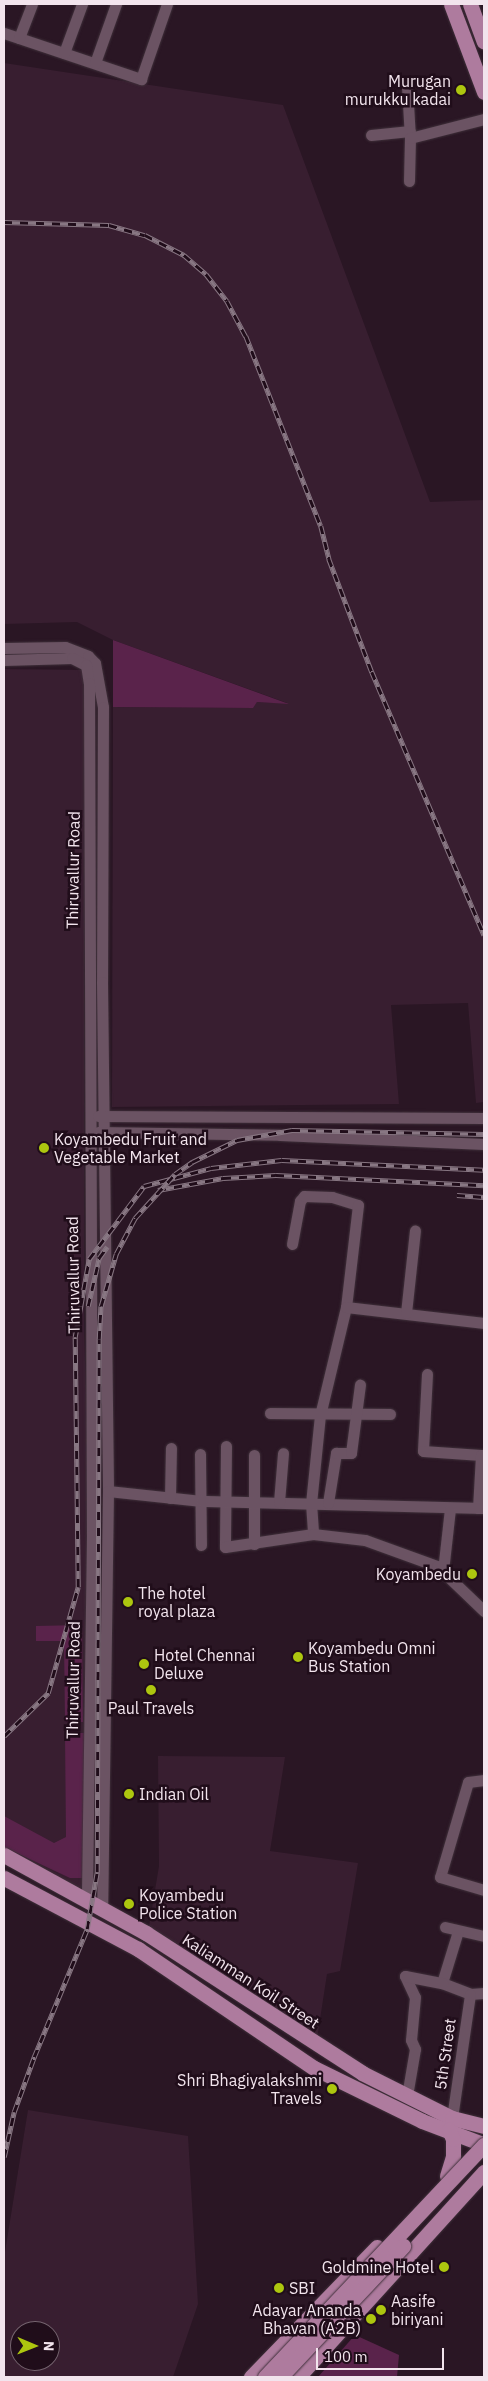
<!DOCTYPE html>
<html>
<head>
<meta charset="utf-8">
<style>
  body { margin:0 }
  #map { position:relative; width:488px; height:2381px; overflow:hidden; background:#2a1624; font-family:"IBM Plex Sans",sans-serif }
  div>[style] { position:absolute }
  [style*='--x'] { left:calc(var(--x)*1px); top:calc(var(--y)*1px); width:calc(var(--w)*1px); rotate:calc(var(--a)*1deg) }
  .built>* { inset:0; background:#381e30 }
  .green>* { inset:0; background:#5a234b }
  .roads { filter:drop-shadow(0 0 1px #3f303a) drop-shadow(0 0 1px #3f303a) }
  .minor>* { height:11px; margin:-5.5px; padding:0 5.5px; transform-origin:5.5px; border-radius:5.5px; background:#6b5363 }
  .major>* { height:15px; margin:-7.5px; padding:0 7.5px; transform-origin:7.5px; border-radius:7.5px; background:#ae7b9e }
  .rail>* { height:4.5px; margin-top:-2.25px; transform-origin:0; background:repeating-linear-gradient(90deg,#200d1a 0 8px,#887783 0 16px); box-sizing:border-box; border-block:1px solid #887783 }
  .bridges { filter:drop-shadow(0 0 1px #3f303a) drop-shadow(0 0 1px #3f303a) }
  .major-bridge>* { height:15px; margin:-7.5px; padding:0 7.5px; transform-origin:7.5px; border-radius:7.5px; background:#ae7b9e }
  .dots>* { width:14px; height:14px; translate:-50% -50%; box-sizing:border-box; border:2px solid #200d1a; border-radius:50% }
  span { translate:-50% -50%; white-space:nowrap; text-align:center; line-height:1.15; -webkit-text-stroke:5px #200d1a; paint-order:stroke }
  .poi-label { font-size:16px; color:#f2e4ed }
  .right { translate:-100% -50%; text-align:right }
  .left { translate:0 -50%; text-align:left }
  .street-label { font-size:16px; color:#f2e4ed }
  .frame { position:absolute; inset:0; border:5px solid #f2e4ed; pointer-events:none }
  .north { position:absolute; left:10px; top:2321px; width:50px; height:50px; box-sizing:border-box; background:#200d1a; border:1px solid #74636e; border-radius:50%; rotate:91deg; font-size:14px; font-weight:700; line-height:20px; text-align:center; color:#f2e4ed }
  .north::after { content:''; display:block; margin:auto; width:18px; height:22px; background:#adc60f; clip-path:polygon(50% 0,100% 100%,50% 72%,0 100%) }
  .scale { position:absolute; left:316px; top:2348px; width:128px; height:22px; box-sizing:border-box; border:2px solid #f2e4ed; border-top:0; padding-left:6px; font-size:15px; line-height:18px; white-space:nowrap; color:#f2e4ed; -webkit-text-stroke:4px #200d1a; paint-order:stroke }
</style>
</head>
<body>
<div id="map">
  <div class="built">
    <i style="clip-path:polygon(4px 63px,283px 105px,430px 502px,484px 500px,484px 1102px,476px 1103px,468px 1003px,391px 1005px,399px 1104px,112px 1107px,113px 707px,252px 708px,257px 702px,287px 703px,113px 640px,77px 622px,4px 624px)"></i>
    <i style="clip-path:polygon(4px 669px,84px 670px,84px 1331px,88px 1454px,83px 1887px,78px 1889px,4px 1850px)"></i>
    <i style="clip-path:polygon(158px 1756px,285px 1757px,270px 1851px,358px 1863px,340px 1971px,327px 1974px,317px 2039px,148px 1932px,159px 1866px)"></i>
    <i style="clip-path:polygon(evenodd,28px 2110px,188px 2136px,198px 2304px,173px 2377px,4px 2377px,4px 2258px,28px 2110px,20px 2331px,50px 2331px,50px 2361px,20px 2361px,20px 2331px)"></i>
  </div>
  <div class="green">
    <i style="clip-path:polygon(113px 640px,289px 704px,257px 702px,253px 708px,113px 707px)"></i>
    <i style="clip-path:polygon(82px 1625px,83px 1722px,65px 1722px,64px 1641px,36px 1641px,36px 1626px)"></i>
    <i style="clip-path:polygon(65px 1733px,84px 1733px,86px 1878px,70px 1878px,4px 1847px,4px 1816px,54px 1843px,66px 1837px)"></i>
    <i style="clip-path:polygon(355px 2335px,399px 2355px,397px 2377px,318px 2377px)"></i>
  </div>
  <div class="roads">
    <div class="minor">
      <i style="--x:4;--y:33;--w:145;--a:18.6"></i>
      <i style="--x:141;--y:79;--w:79;--a:-70.9"></i>
      <i style="--x:19;--y:38;--w:36;--a:-69"></i>
      <i style="--x:64;--y:53;--w:52;--a:-69.8"></i>
      <i style="--x:95;--y:63;--w:63;--a:-70.4"></i>
      <i style="--x:407;--y:86;--w:52;--a:86.7"></i>
      <i style="--x:371;--y:135;--w:39;--a:-6"></i>
      <i style="--x:409;--y:181;--w:43;--a:-88.7"></i>
      <i style="--x:410;--y:138;--w:76;--a:-14.4"></i>
      <i style="--x:4;--y:648;--w:61;--a:-0.9"></i>
      <i style="--x:65;--y:647;--w:25;--a:21"></i>
      <i style="--x:88;--y:656;--w:10;--a:45"></i>
      <i style="--x:95;--y:663;--w:45;--a:79.7"></i>
      <i style="--x:103;--y:707;--w:275;--a:90.2"></i>
      <i style="--x:102;--y:982;--w:509;--a:89.32"></i>
      <i style="--x:108;--y:1491;--w:420;--a:90.8"></i>
      <i style="--x:4;--y:660;--w:68;--a:-1.7"></i>
      <i style="--x:72;--y:658;--w:16;--a:27"></i>
      <i style="--x:86;--y:665;--w:18;--a:81"></i>
      <i style="--x:89;--y:683;--w:852;--a:89.8"></i>
      <i style="--x:92;--y:1535;--w:366;--a:90.8"></i>
      <i style="--x:98;--y:1116;--w:386;--a:0.3"></i>
      <i style="--x:98;--y:1132;--w:182;--a:0.9"></i>
      <i style="--x:280;--y:1135;--w:204;--a:2.5"></i>
      <i style="--x:292;--y:1244;--w:44;--a:-79.5"></i>
      <i style="--x:300;--y:1201;--w:6;--a:-51"></i>
      <i style="--x:304;--y:1196;--w:28;--a:2"></i>
      <i style="--x:332;--y:1197;--w:27;--a:17"></i>
      <i style="--x:358;--y:1205;--w:103;--a:96.7"></i>
      <i style="--x:346;--y:1307;--w:111;--a:103.5"></i>
      <i style="--x:320;--y:1415;--w:88;--a:95.8"></i>
      <i style="--x:311;--y:1503;--w:31;--a:86"></i>
      <i style="--x:346;--y:1307;--w:139;--a:6.6"></i>
      <i style="--x:406;--y:1313;--w:83;--a:-83.8"></i>
      <i style="--x:427;--y:1374;--w:77;--a:93"></i>
      <i style="--x:423;--y:1451;--w:58;--a:3.9"></i>
      <i style="--x:270;--y:1413;--w:120;--a:0.5"></i>
      <i style="--x:226;--y:1446;--w:101;--a:90.6"></i>
      <i style="--x:225;--y:1547;--w:89;--a:-8.4"></i>
      <i style="--x:313;--y:1534;--w:52;--a:6.6"></i>
      <i style="--x:365;--y:1540;--w:77;--a:19.9"></i>
      <i style="--x:437;--y:1566;--w:65;--a:43.8"></i>
      <i style="--x:200;--y:1454;--w:91;--a:89.4"></i>
      <i style="--x:254;--y:1455;--w:89;--a:90"></i>
      <i style="--x:484;--y:1455;--w:3;--a:180"></i>
      <i style="--x:481;--y:1455;--w:53;--a:93.2"></i>
      <i style="--x:478;--y:1508;--w:6;--a:0"></i>
      <i style="--x:108;--y:1491;--w:94;--a:6.1"></i>
      <i style="--x:201;--y:1501;--w:277;--a:1.4"></i>
      <i style="--x:170;--y:1498;--w:50;--a:-88.9"></i>
      <i style="--x:279;--y:1502;--w:49;--a:-85.3"></i>
      <i style="--x:328;--y:1503;--w:51;--a:-80.9"></i>
      <i style="--x:336;--y:1453;--w:15;--a:0"></i>
      <i style="--x:351;--y:1453;--w:69;--a:-82.5"></i>
      <i style="--x:443;--y:1571;--w:62;--a:-83.6"></i>
      <i style="--x:484;--y:1780;--w:16;--a:173"></i>
      <i style="--x:468;--y:1782;--w:99;--a:106.4"></i>
      <i style="--x:440;--y:1877;--w:46;--a:16.5"></i>
      <i style="--x:445;--y:1927;--w:40;--a:13"></i>
      <i style="--x:458;--y:1931;--w:54;--a:107.1"></i>
      <i style="--x:442;--y:1983;--w:30;--a:21"></i>
      <i style="--x:470;--y:1994;--w:14;--a:-4"></i>
      <i style="--x:405;--y:1976;--w:23;--a:65"></i>
      <i style="--x:415;--y:1997;--w:43;--a:95.3"></i>
      <i style="--x:411;--y:2040;--w:10;--a:66"></i>
      <i style="--x:415;--y:2049;--w:48;--a:99.7"></i>
      <i style="--x:405;--y:1976;--w:38;--a:11"></i>
      <i style="--x:452;--y:2118;--w:125;--a:-81.7"></i>
    </div>
    <div class="major">
      <i style="--x:451;--y:4;--w:94;--a:69.4"></i>
      <i style="--x:470;--y:4;--w:40;--a:69.8"></i>
      <i style="--x:4;--y:1855;--w:162;--a:28.8"></i>
      <i style="--x:146;--y:1933;--w:257;--a:32.9"></i>
      <i style="--x:362;--y:2073;--w:101;--a:26.6"></i>
      <i style="--x:452;--y:2118;--w:33;--a:14"></i>
      <i style="--x:4;--y:1878;--w:152;--a:27.9"></i>
      <i style="--x:138;--y:1949;--w:212;--a:34.1"></i>
      <i style="--x:314;--y:2068;--w:120;--a:26.1"></i>
      <i style="--x:422;--y:2121;--w:62;--a:20.8"></i>
      <i style="--x:447;--y:2176;--w:21;--a:-73"></i>
      <i style="--x:453;--y:2156;--w:17;--a:-90"></i>
      <i style="--x:453;--y:2139;--w:10;--a:-114"></i>
      <i style="--x:251;--y:2377;--w:181;--a:-45.9"></i>
      <i style="--x:298;--y:2377;--w:277;--a:-47.8"></i>
    </div>
  </div>
  <div class="rail">
    <i style="--x:4;--y:222;--w:105;--a:1.6"></i>
    <i style="--x:109;--y:225;--w:37;--a:16"></i>
    <i style="--x:145;--y:235;--w:44;--a:27.1"></i>
    <i style="--x:184;--y:255;--w:29;--a:41"></i>
    <i style="--x:206;--y:274;--w:34;--a:52"></i>
    <i style="--x:227;--y:301;--w:40;--a:62"></i>
    <i style="--x:246;--y:336;--w:204;--a:68.5"></i>
    <i style="--x:321;--y:526;--w:34;--a:76"></i>
    <i style="--x:329;--y:559;--w:121;--a:69.2"></i>
    <i style="--x:372;--y:672;--w:286;--a:66.9"></i>
    <i style="--x:158;--y:1190;--w:66;--a:-10.5"></i>
    <i style="--x:223;--y:1178;--w:53;--a:-3.2"></i>
    <i style="--x:276;--y:1175;--w:208;--a:2.8"></i>
    <i style="--x:457;--y:1195;--w:27;--a:4"></i>
    <i style="--x:88;--y:1306;--w:49;--a:-77.1"></i>
    <i style="--x:99;--y:1258;--w:14;--a:-54"></i>
    <i style="--x:4;--y:1736;--w:62;--a:-44.3"></i>
    <i style="--x:48;--y:1693;--w:110;--a:-74.2"></i>
    <i style="--x:78;--y:1587;--w:250;--a:-90.7"></i>
    <i style="--x:75;--y:1337;--w:79;--a:-79.8"></i>
    <i style="--x:89;--y:1259;--w:91;--a:-53"></i>
    <i style="--x:144;--y:1186;--w:69;--a:-15"></i>
    <i style="--x:211;--y:1168;--w:71;--a:-6.4"></i>
    <i style="--x:282;--y:1160;--w:202;--a:2.8"></i>
    <i style="--x:4;--y:2157;--w:46;--a:-77.5"></i>
    <i style="--x:14;--y:2112;--w:59;--a:-70"></i>
    <i style="--x:34;--y:2057;--w:139;--a:-67.5"></i>
    <i style="--x:87;--y:1929;--w:58;--a:-80"></i>
    <i style="--x:97;--y:1872;--w:533;--a:-89.79"></i>
    <i style="--x:99;--y:1339;--w:33;--a:-87"></i>
    <i style="--x:101;--y:1306;--w:54;--a:-73.9"></i>
    <i style="--x:116;--y:1254;--w:41;--a:-62.2"></i>
    <i style="--x:135;--y:1218;--w:59;--a:-47.7"></i>
    <i style="--x:175;--y:1174;--w:21;--a:-35"></i>
    <i style="--x:192;--y:1162;--w:50;--a:-26.1"></i>
    <i style="--x:237;--y:1140;--w:56;--a:-10.3"></i>
    <i style="--x:292;--y:1130;--w:192;--a:1.2"></i>
  </div>
  <div class="bridges">
    <div class="major-bridge">
      <i style="--x:265;--y:2377;--w:319;--a:-46.7"></i>
      <i style="--x:280;--y:2377;--w:180;--a:-46.8"></i>
    </div>
  </div>
  <div class="dots">
    <i style="left:461px;top:90px;background:#adc60f"></i>
    <i style="left:44px;top:1148px;background:#adc60f"></i>
    <i style="left:472px;top:1574px;background:#adc60f"></i>
    <i style="left:128px;top:1602px;background:#adc60f"></i>
    <i style="left:298px;top:1657px;background:#adc60f"></i>
    <i style="left:144px;top:1664px;background:#adc60f"></i>
    <i style="left:151px;top:1690px;background:#adc60f"></i>
    <i style="left:129px;top:1794px;background:#adc60f"></i>
    <i style="left:129px;top:1904px;background:#adc60f"></i>
    <i style="left:332px;top:2089px;background:#adc60f"></i>
    <i style="left:444px;top:2267px;background:#adc60f"></i>
    <i style="left:279px;top:2288px;background:#adc60f"></i>
    <i style="left:381px;top:2310px;background:#adc60f"></i>
    <i style="left:371px;top:2319px;background:#adc60f"></i>
  </div>
  <div class="poi-label">
    <span class="right" style="left:451px;top:90px">Murugan<br>murukku kadai</span>
    <span class="left" style="left:54px;top:1148px">Koyambedu Fruit and<br>Vegetable Market</span>
    <span class="right" style="left:461px;top:1574px">Koyambedu</span>
    <span class="left" style="left:138px;top:1602px">The hotel<br>royal plaza</span>
    <span class="left" style="left:308px;top:1657px">Koyambedu Omni<br>Bus Station</span>
    <span class="left" style="left:154px;top:1664px">Hotel Chennai<br>Deluxe</span>
    <span style="left:151px;top:1708px">Paul Travels</span>
    <span class="left" style="left:139px;top:1794px">Indian Oil</span>
    <span class="left" style="left:139px;top:1904px">Koyambedu<br>Police Station</span>
    <span class="right" style="left:322px;top:2089px">Shri Bhagiyalakshmi<br>Travels</span>
    <span class="right" style="left:434px;top:2267px">Goldmine Hotel</span>
    <span class="left" style="left:289px;top:2288px">SBI</span>
    <span class="left" style="left:391px;top:2310px">Aasife<br>biriyani</span>
    <span class="right" style="left:361px;top:2319px">Adayar Ananda<br>Bhavan (A2B)</span>
  </div>
  <div class="street-label">
    <span style="left:73px;top:870px;rotate:-89deg">Thiruvallur Road</span>
    <span style="left:73px;top:1275px;rotate:-91deg">Thiruvallur Road</span>
    <span style="left:73px;top:1680px;rotate:-89deg">Thiruvallur Road</span>
    <span style="left:251px;top:1981px;rotate:33deg">Kaliamman Koil Street</span>
    <span style="left:445px;top:2054px;rotate:-82deg">5th Street</span>
  </div>
  <div class="frame"></div>
  <div class="north">N</div>
  <div class="scale">100 m</div>
</div>
</body>
</html>
